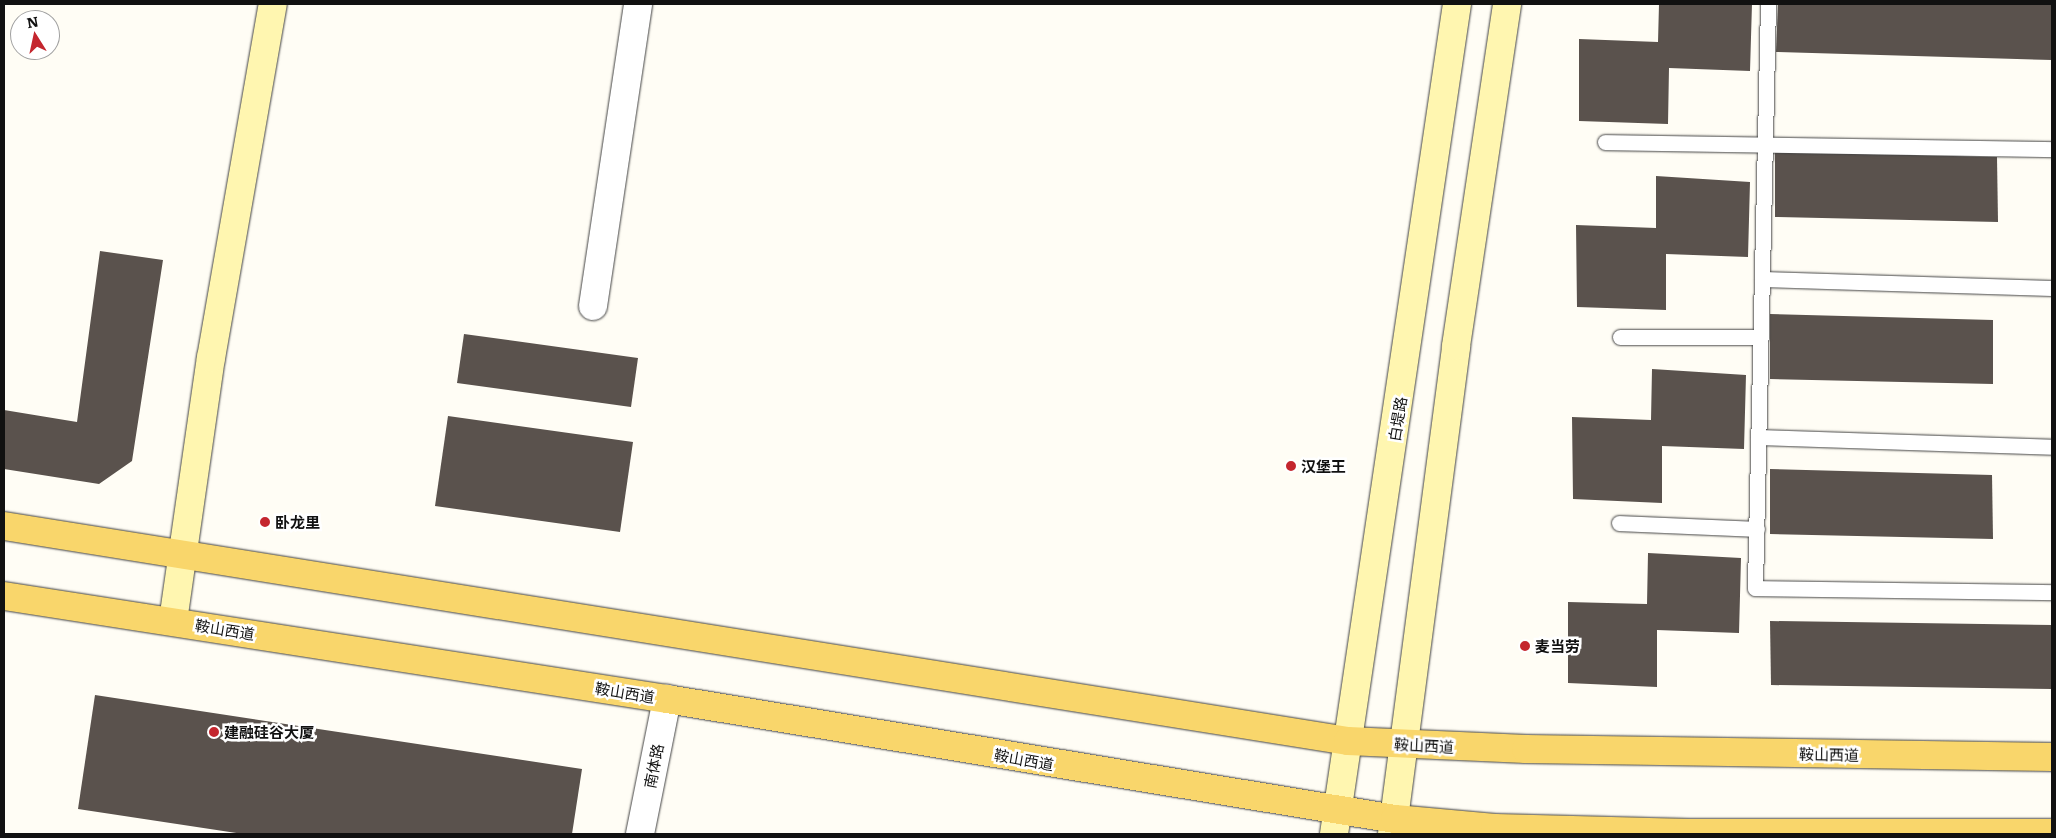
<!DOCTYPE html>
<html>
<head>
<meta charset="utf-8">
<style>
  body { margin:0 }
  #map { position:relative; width:2056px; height:838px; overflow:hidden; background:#fffdf5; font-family:Literata,"Noto Sans SC",serif }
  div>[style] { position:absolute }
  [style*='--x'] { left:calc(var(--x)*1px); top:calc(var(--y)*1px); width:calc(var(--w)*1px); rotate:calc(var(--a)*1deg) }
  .building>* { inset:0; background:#5a524d }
  .roads { filter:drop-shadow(0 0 1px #444) drop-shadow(0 0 1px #444) }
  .lane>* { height:15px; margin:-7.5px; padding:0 7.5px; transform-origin:7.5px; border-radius:7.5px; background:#fff }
  .street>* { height:28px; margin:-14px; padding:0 14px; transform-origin:14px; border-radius:14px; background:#fff }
  .secondary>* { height:28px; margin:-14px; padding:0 14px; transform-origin:14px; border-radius:14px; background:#fff6b0 }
  .primary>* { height:28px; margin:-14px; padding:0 14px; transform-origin:14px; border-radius:14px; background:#f9d66b }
  .dots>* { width:14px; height:14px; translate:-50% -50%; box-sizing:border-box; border:2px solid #fff; border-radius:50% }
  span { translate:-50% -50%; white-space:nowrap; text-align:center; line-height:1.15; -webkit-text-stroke:5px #fff; paint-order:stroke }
  .street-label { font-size:15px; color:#111 }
  .poi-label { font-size:15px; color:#111; font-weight:700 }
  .left { translate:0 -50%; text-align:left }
  .frame { position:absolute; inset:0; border:5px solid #111; pointer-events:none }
  .north { position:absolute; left:10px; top:10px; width:50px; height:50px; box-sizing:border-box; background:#fff; border:1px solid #a0a0a0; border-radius:50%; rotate:350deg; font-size:14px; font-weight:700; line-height:20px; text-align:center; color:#111 }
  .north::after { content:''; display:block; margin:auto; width:18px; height:22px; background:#c4262e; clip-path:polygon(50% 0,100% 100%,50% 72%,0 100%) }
</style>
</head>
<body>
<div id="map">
  <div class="building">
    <i style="clip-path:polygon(1659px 4px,1752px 4px,1750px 71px,1669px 68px,1668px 124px,1579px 121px,1579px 39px,1658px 42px)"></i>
    <i style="clip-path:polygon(1778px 4px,2052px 4px,2052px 60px,1776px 52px)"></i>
    <i style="clip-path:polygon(1775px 152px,1997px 157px,1998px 222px,1775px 217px)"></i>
    <i style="clip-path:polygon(1656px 176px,1750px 182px,1748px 257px,1666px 254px,1666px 310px,1577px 307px,1576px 225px,1656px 228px)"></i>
    <i style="clip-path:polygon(100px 251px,163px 260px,132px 461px,99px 484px,4px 469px,4px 410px,77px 422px)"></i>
    <i style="clip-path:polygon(1770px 314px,1993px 320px,1993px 384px,1770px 379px)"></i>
    <i style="clip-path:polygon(464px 334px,638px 358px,631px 407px,457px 383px)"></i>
    <i style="clip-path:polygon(1652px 369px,1746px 375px,1744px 449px,1662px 446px,1662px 503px,1573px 499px,1572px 417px,1651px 420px)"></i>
    <i style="clip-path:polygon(448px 416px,633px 442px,620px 532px,435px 506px)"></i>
    <i style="clip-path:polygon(1770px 469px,1992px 475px,1993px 539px,1770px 534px)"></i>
    <i style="clip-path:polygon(1648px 553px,1741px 558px,1739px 633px,1657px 630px,1657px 687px,1568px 683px,1568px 602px,1647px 604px)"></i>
    <i style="clip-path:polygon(1770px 621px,2052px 625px,2052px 689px,1771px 685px)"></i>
    <i style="clip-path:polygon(95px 695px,582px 769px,572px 834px,243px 834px,78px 809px)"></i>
  </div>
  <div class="roads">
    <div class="lane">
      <i style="--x:1768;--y:4;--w:584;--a:91.28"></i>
      <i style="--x:1755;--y:588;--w:297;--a:0.8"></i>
      <i style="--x:1605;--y:142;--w:447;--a:0.9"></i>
      <i style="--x:1762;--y:279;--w:290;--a:1.8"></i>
      <i style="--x:1620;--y:337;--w:141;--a:0"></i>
      <i style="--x:1758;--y:437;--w:294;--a:1.9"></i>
      <i style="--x:1619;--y:523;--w:138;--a:2.5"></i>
    </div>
    <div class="street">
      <i style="--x:593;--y:306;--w:305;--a:-81.5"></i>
      <i style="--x:640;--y:834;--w:138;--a:-78.7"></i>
    </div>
    <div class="secondary">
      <i style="--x:173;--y:621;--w:266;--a:-81.8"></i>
      <i style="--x:211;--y:358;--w:359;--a:-80.1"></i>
      <i style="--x:1334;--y:834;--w:839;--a:-81.57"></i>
      <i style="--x:1392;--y:834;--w:492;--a:-82.5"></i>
      <i style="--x:1456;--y:346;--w:346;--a:-81.5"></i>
    </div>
    <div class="primary">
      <i style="--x:4;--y:526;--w:1361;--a:9.09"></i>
      <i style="--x:1348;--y:741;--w:178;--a:2.6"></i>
      <i style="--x:1526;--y:749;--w:526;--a:0.87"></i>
      <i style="--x:4;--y:596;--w:671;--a:8.83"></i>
      <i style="--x:667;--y:699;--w:738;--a:9.36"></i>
      <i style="--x:1395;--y:819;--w:100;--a:5.1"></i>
      <i style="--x:1495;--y:828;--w:193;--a:1.5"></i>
      <i style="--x:1688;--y:833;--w:364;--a:0"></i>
    </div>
  </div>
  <div class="dots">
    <i style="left:1291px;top:466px;background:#c4262e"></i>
    <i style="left:265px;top:522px;background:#c4262e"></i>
    <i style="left:1525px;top:646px;background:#c4262e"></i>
    <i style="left:214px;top:732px;background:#c4262e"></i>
  </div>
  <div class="street-label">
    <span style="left:1397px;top:419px;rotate:-81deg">白堤路</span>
    <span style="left:225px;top:629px;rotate:9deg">鞍山西道</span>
    <span style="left:625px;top:692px;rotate:9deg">鞍山西道</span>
    <span style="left:1424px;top:745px;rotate:3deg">鞍山西道</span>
    <span style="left:1829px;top:754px;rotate:1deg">鞍山西道</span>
    <span style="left:1024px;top:759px;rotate:10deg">鞍山西道</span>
    <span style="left:653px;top:766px;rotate:-79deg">南体路</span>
  </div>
  <div class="poi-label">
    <span class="left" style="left:1301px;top:466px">汉堡王</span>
    <span class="left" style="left:275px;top:522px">卧龙里</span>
    <span class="left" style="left:1535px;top:646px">麦当劳</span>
    <span class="left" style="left:224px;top:732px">建融硅谷大厦</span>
  </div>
  <div class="frame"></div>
  <div class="north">N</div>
</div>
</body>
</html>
